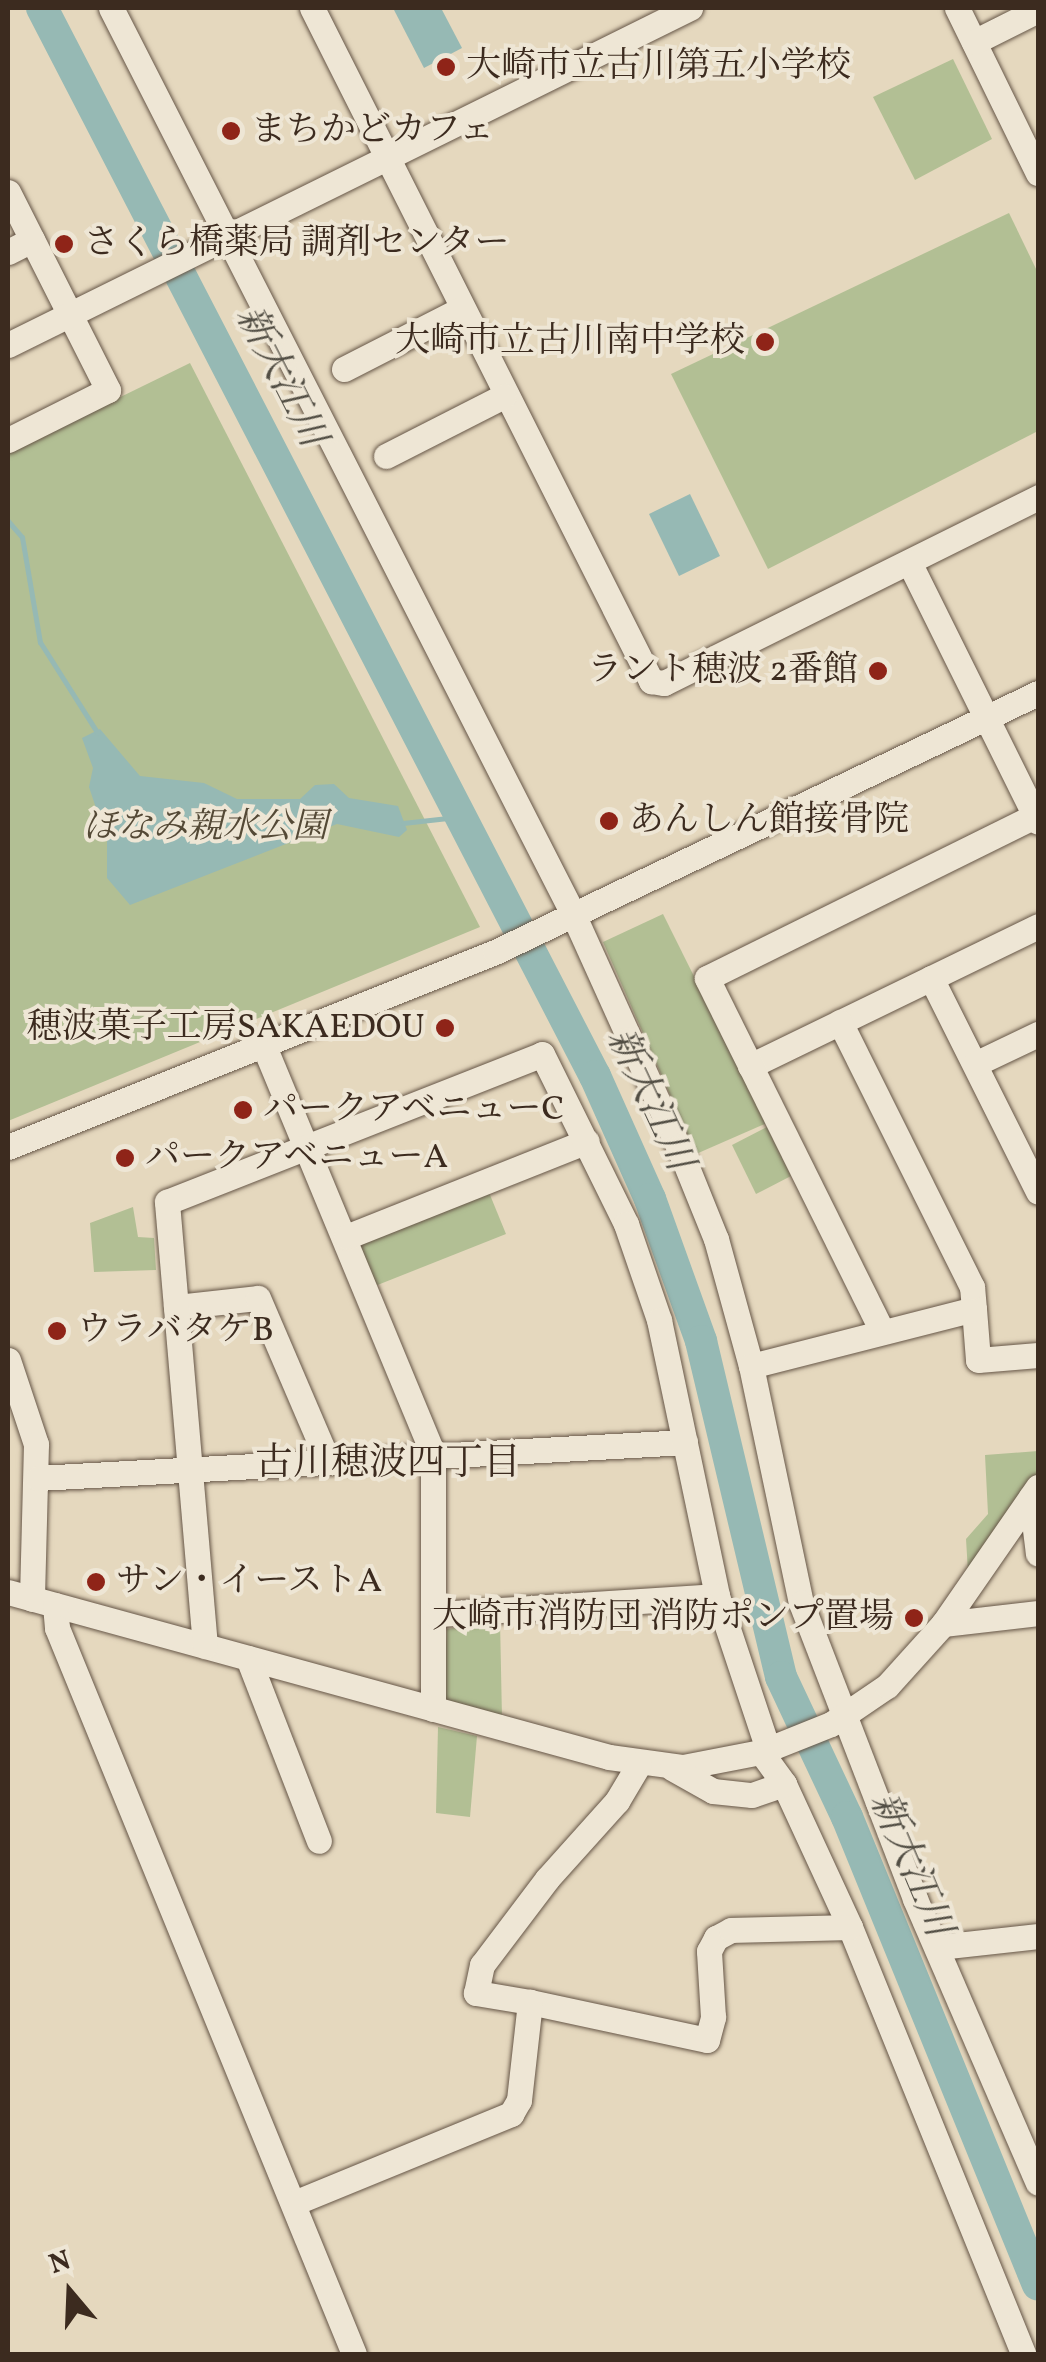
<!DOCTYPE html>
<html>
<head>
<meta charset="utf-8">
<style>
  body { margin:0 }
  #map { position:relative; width:1046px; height:2362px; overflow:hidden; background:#e5d8be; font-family:Vollkorn,"Noto Serif JP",serif }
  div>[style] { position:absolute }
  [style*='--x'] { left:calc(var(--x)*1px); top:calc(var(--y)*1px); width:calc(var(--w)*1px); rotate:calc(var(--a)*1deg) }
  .green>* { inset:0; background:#b2bf94 }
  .water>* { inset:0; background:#96b9b4 }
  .stream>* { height:5px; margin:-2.5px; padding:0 2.5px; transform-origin:2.5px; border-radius:2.5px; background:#96b9b4 }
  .river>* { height:32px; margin:-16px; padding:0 16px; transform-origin:16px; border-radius:16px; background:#96b9b4 }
  .roads { filter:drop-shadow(0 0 2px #665647) drop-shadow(0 0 2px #665647) }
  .minor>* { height:25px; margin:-12.5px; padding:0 12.5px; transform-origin:12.5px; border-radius:12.5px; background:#eee6d5 }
  .dots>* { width:28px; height:28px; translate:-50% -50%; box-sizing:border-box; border:5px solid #eee6d5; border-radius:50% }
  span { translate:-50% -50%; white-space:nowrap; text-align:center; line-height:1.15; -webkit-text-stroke:8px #eee6d5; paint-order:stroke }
  .poi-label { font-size:35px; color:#3c2b1f }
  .left { translate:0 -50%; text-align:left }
  .right { translate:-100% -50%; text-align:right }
  .park-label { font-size:35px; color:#544936; font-style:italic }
  .water-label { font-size:38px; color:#524e44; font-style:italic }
  .neighbourhood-label { font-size:38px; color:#3c2b1f }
  .frame { position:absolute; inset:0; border:10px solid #3c2b1f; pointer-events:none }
  .north { position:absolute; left:20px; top:2242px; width:100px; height:100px; -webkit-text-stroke:8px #eee6d5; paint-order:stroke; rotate:341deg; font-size:28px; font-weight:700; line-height:40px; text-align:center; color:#3c2b1f }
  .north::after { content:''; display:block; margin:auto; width:35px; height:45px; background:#3c2b1f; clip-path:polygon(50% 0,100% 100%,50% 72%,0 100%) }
</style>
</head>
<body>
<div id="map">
  <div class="green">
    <i style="clip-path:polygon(953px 59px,992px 139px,915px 180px,873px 97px)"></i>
    <i style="clip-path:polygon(1009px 213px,1038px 273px,1038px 431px,768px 569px,671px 374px)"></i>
    <i style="clip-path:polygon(190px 363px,480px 927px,8px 1121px,8px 452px)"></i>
    <i style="clip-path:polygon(663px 914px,767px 1123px,696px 1154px,603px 942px)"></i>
    <i style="clip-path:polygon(767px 1127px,791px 1176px,756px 1194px,732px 1145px)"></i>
    <i style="clip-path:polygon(488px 1190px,506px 1234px,375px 1286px,358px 1242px)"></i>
    <i style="clip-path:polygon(133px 1207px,138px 1237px,154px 1238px,156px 1270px,94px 1272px,90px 1223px)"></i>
    <i style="clip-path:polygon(1038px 1451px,1038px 1473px,968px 1572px,966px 1539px,988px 1514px,985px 1455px)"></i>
    <i style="clip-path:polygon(500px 1621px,502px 1718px,446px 1700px,443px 1692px,447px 1629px)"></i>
    <i style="clip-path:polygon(438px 1727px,477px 1736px,470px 1817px,436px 1813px)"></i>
  </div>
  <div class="water">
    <i style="clip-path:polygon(393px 8px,441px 8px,462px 48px,424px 68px)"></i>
    <i style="clip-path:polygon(690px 494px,720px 556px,679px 576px,649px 514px)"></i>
    <i style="clip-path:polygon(100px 729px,140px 776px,204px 783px,237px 799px,300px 799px,315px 785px,334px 784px,349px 798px,398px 806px,407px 830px,399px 837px,337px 824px,130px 905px,107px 878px,107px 841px,89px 787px,93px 768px,82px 738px)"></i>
  </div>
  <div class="stream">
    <i style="--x:8;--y:521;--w:21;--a:49"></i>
    <i style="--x:22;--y:537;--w:107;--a:80.3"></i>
    <i style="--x:40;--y:642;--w:107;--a:57.7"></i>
    <i style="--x:403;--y:823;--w:54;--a:-6.3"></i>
  </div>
  <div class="river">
    <i style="--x:42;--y:8;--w:1203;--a:62.63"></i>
    <i style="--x:595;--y:1076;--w:135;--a:65.9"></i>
    <i style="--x:650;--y:1199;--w:151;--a:70.2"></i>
    <i style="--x:701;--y:1341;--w:345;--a:76.6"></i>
    <i style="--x:781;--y:1677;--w:155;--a:64.8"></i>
    <i style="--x:847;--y:1817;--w:505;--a:67.8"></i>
  </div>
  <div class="roads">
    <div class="minor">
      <i style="--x:111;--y:8;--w:1019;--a:62.98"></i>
      <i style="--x:574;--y:916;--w:262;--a:65.7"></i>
      <i style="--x:682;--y:1155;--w:91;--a:68"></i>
      <i style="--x:716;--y:1239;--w:132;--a:74.6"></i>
      <i style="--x:751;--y:1366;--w:242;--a:78.1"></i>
      <i style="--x:801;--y:1603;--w:317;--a:68.9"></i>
      <i style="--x:915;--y:1899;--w:309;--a:66.6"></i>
      <i style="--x:312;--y:8;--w:754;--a:63.26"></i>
      <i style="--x:651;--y:681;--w:13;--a:9"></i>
      <i style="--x:664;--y:683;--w:418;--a:-26.4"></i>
      <i style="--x:957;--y:8;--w:184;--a:63.9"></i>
      <i style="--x:974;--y:42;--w:72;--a:-26.6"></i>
      <i style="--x:8;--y:192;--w:222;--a:63.2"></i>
      <i style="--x:108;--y:390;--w:112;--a:153.4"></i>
      <i style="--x:8;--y:252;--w:27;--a:-27"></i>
      <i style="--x:8;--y:345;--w:761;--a:-26.3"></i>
      <i style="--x:344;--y:369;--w:131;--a:-27.1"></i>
      <i style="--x:386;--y:456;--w:132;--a:-27"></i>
      <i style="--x:909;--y:562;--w:290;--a:63.6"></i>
      <i style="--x:931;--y:978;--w:239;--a:63.4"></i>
      <i style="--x:264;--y:1046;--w:443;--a:67.5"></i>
      <i style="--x:433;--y:1455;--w:254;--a:90"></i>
      <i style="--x:975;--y:1064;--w:70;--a:-25.5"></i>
      <i style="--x:750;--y:1066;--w:320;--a:-25.9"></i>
      <i style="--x:8;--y:1147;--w:525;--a:-21.82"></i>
      <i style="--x:495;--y:952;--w:602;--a:-25.5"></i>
      <i style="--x:346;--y:1237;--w:259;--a:-21.7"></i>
      <i style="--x:176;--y:1307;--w:82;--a:-6.3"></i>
      <i style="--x:258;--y:1298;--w:177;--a:66.8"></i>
      <i style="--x:974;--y:1309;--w:51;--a:85.5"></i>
      <i style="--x:978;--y:1360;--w:60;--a:-4.8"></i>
      <i style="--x:882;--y:1331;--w:394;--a:-116.4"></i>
      <i style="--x:707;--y:978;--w:366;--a:-26.3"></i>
      <i style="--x:8;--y:1360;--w:89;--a:71.6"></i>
      <i style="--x:36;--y:1444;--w:155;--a:91.5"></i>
      <i style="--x:751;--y:1366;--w:230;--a:-14.3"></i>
      <i style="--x:974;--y:1309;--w:22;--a:-95"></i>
      <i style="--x:972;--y:1287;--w:296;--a:-116.5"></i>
      <i style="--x:38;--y:1478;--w:648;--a:-3.18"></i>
      <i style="--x:1031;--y:1497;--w:57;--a:83"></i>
      <i style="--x:8;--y:1592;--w:623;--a:15.35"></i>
      <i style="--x:609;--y:1757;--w:75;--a:7.7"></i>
      <i style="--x:683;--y:1767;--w:79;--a:-10.9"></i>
      <i style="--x:761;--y:1752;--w:75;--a:-21.8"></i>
      <i style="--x:831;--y:1724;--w:68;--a:-34.2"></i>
      <i style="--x:887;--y:1686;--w:84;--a:-47.9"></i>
      <i style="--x:943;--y:1624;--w:167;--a:-55.3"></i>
      <i style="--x:717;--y:1596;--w:161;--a:71.6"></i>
      <i style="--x:55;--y:1605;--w:23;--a:85"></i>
      <i style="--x:57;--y:1628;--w:784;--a:67.75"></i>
      <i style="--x:943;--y:1624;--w:96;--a:-6.6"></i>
      <i style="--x:205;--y:1646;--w:446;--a:-94.9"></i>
      <i style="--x:167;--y:1202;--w:403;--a:-21.5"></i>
      <i style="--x:542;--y:1054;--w:190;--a:63.7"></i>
      <i style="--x:626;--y:1224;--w:102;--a:71"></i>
      <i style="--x:659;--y:1320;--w:282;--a:78.1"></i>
      <i style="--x:717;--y:1596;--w:282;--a:176.3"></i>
      <i style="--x:248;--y:1658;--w:196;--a:68.8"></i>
      <i style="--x:761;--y:1752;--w:39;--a:54"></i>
      <i style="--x:784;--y:1784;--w:157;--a:65.2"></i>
      <i style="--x:850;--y:1927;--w:461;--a:67.9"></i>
      <i style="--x:672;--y:1768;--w:47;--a:29.3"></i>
      <i style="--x:713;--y:1791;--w:39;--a:6"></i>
      <i style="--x:752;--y:1795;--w:34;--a:-19"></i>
      <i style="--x:939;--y:1947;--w:100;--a:-6.3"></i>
      <i style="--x:530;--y:2002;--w:181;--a:12.1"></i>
      <i style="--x:707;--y:2040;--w:24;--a:-75"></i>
      <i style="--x:713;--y:2017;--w:66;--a:-93.5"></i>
      <i style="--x:709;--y:1951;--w:15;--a:-62"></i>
      <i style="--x:716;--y:1938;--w:17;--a:-28"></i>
      <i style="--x:731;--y:1930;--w:119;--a:-1.4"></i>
      <i style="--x:294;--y:2203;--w:235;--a:-22.3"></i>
      <i style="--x:511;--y:2114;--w:16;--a:-60"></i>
      <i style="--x:519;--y:2100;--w:99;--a:-83.6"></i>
      <i style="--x:530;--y:2002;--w:55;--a:-170.5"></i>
      <i style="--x:476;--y:1993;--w:29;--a:-78"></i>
      <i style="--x:482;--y:1965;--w:108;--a:-52.9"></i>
      <i style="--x:547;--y:1879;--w:105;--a:-48.1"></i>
      <i style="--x:617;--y:1801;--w:43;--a:-59.3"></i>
    </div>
  </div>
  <div class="dots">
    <i style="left:446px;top:67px;background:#8f2418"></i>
    <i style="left:231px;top:131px;background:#8f2418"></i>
    <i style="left:64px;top:244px;background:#8f2418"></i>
    <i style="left:765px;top:342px;background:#8f2418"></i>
    <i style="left:878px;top:671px;background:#8f2418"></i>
    <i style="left:609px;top:821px;background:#8f2418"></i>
    <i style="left:445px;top:1028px;background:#8f2418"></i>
    <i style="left:243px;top:1110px;background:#8f2418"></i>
    <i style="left:125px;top:1158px;background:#8f2418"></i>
    <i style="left:57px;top:1331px;background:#8f2418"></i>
    <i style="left:96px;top:1582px;background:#8f2418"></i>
    <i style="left:914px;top:1618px;background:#8f2418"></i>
  </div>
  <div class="poi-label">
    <span class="left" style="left:466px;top:67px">大崎市立古川第五小学校</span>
    <span class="left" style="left:251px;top:131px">まちかどカフェ</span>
    <span class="left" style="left:84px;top:244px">さくら橋薬局 調剤センター</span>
    <span class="right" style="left:745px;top:342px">大崎市立古川南中学校</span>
    <span class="right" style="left:858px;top:671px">ラント穂波 2番館</span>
    <span class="left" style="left:629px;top:821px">あんしん館接骨院</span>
    <span class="right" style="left:425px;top:1028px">穂波菓子工房SAKAEDOU</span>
    <span class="left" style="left:263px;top:1110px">パークアベニューC</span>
    <span class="left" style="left:145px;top:1158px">パークアベニューA</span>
    <span class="left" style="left:77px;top:1331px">ウラバタケB</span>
    <span class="left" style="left:116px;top:1582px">サン・イーストA</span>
    <span class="right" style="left:894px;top:1618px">大崎市消防団 消防ポンプ置場</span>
  </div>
  <div class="park-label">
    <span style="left:205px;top:828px">ほなみ親水公園</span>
  </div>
  <div class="water-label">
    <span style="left:279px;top:377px;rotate:63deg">新大江川</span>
    <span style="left:648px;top:1100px;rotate:65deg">新大江川</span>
    <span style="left:909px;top:1865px;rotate:67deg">新大江川</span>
  </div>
  <div class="neighbourhood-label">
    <span style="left:388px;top:1465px">古川穂波四丁目</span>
  </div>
  <div class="frame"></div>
  <div class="north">N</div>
</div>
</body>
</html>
